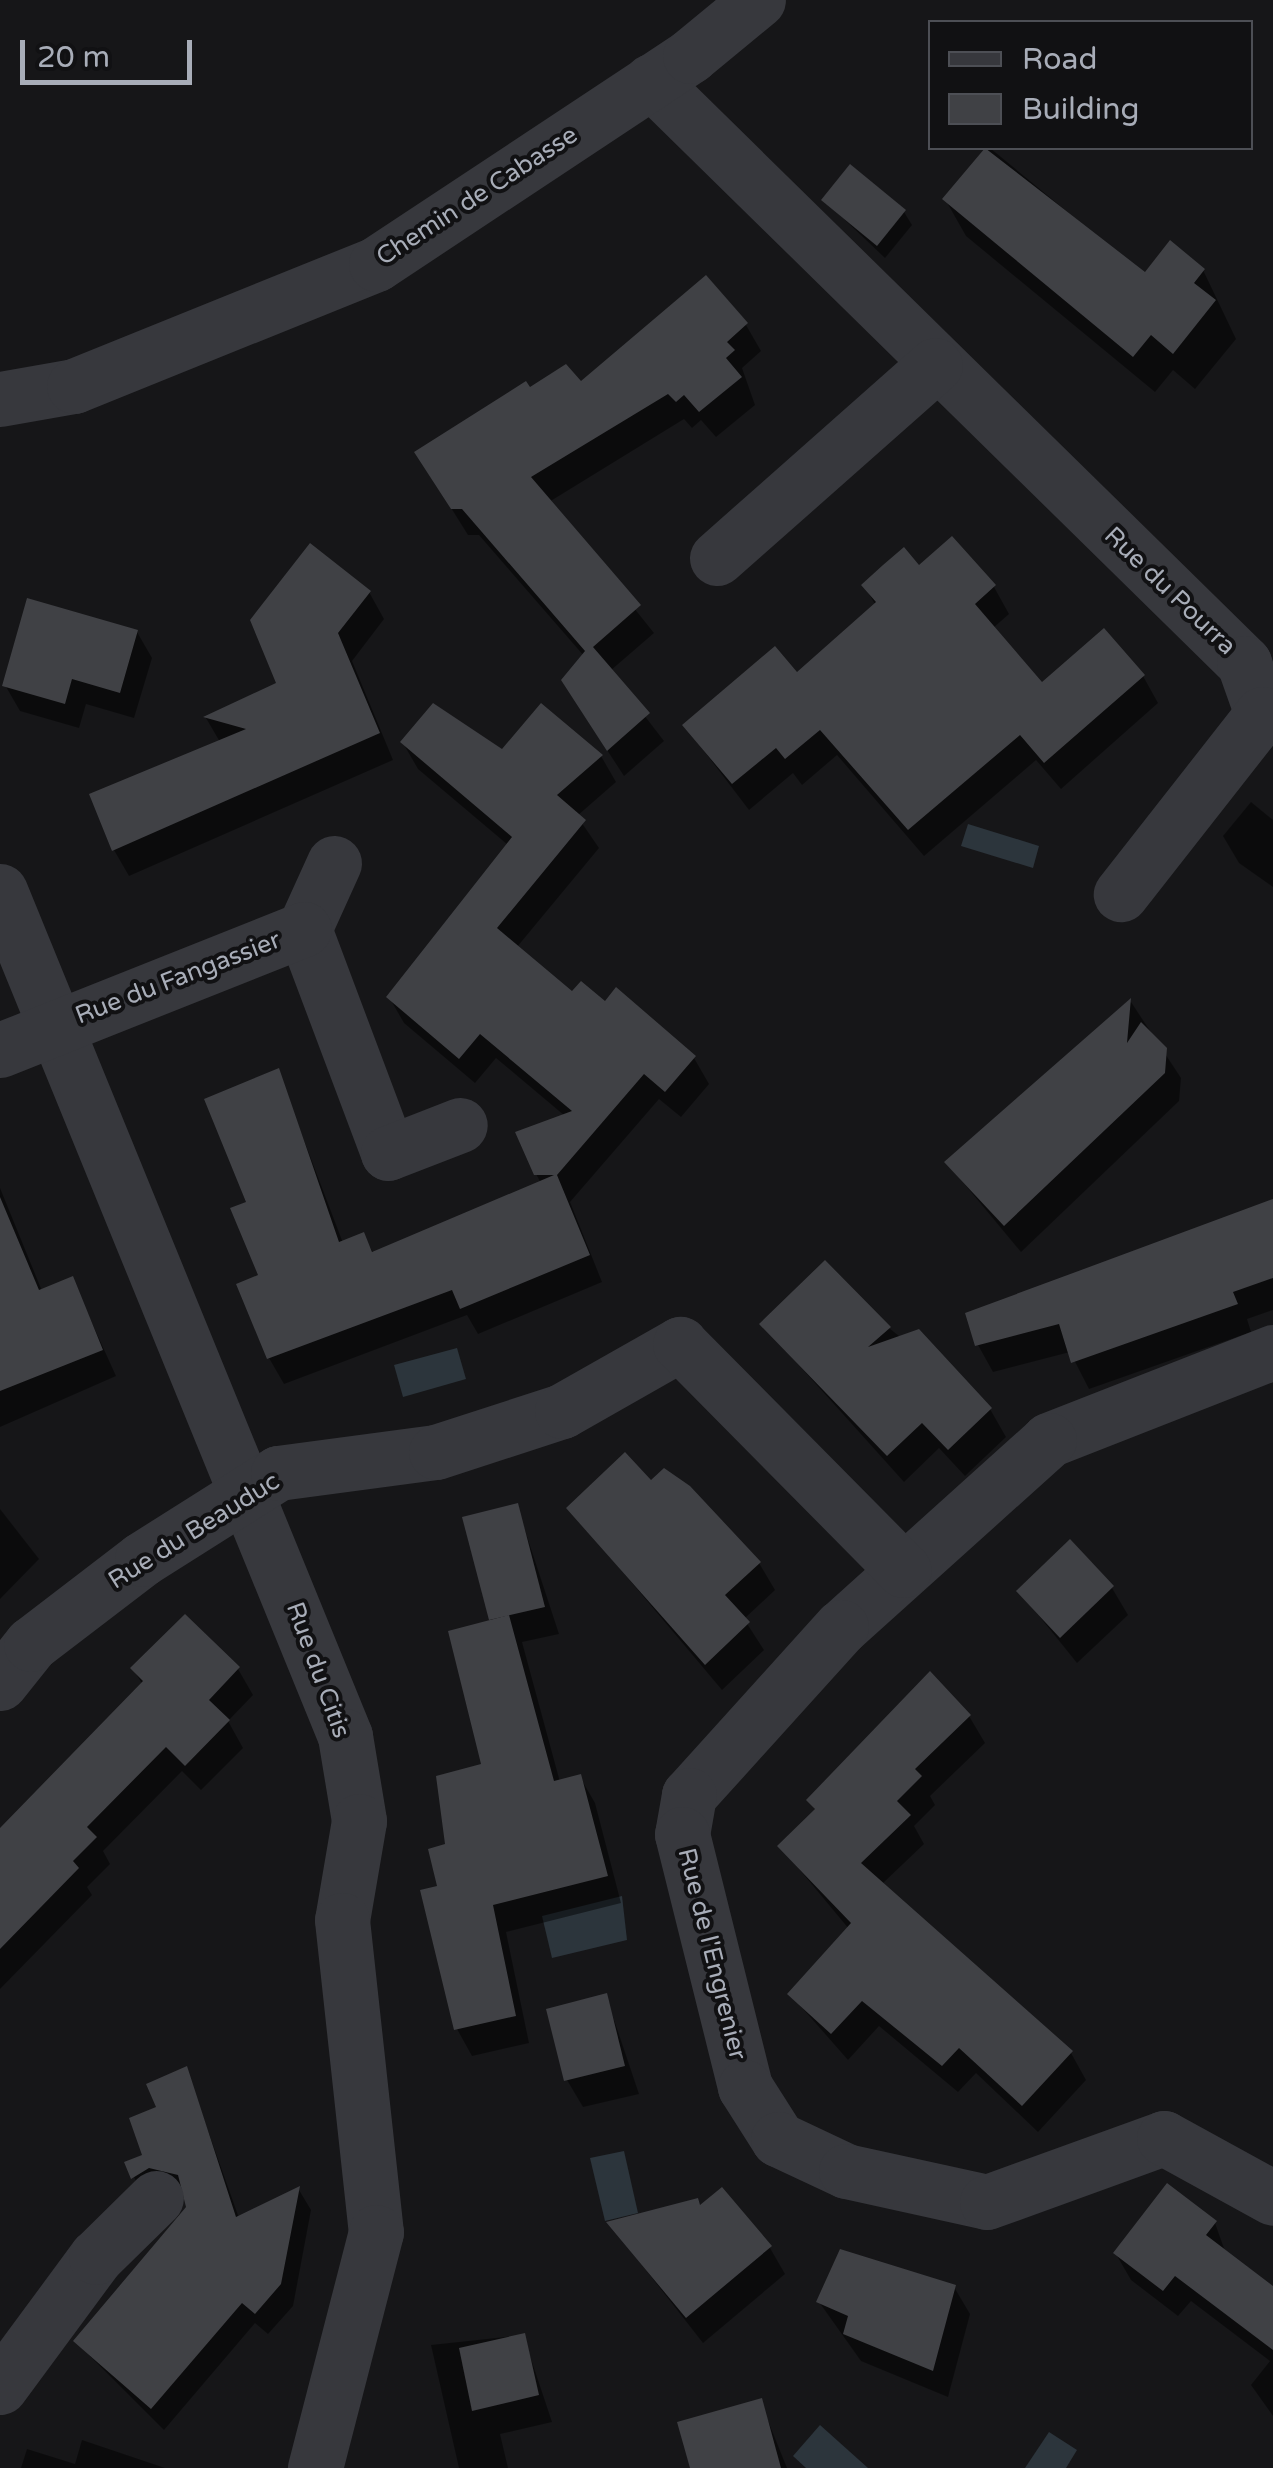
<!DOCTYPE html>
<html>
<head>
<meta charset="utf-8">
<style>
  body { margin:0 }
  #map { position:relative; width:1273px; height:2468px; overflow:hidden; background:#161618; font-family:"Varela Round",sans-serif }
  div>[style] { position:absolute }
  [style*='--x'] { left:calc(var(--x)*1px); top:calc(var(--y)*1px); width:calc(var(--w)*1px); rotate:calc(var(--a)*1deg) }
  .water>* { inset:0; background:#2c353c }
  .shadow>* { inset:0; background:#0007 }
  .building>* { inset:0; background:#404145 }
  .minor>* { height:55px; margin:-27.5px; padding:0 27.5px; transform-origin:27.5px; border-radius:27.5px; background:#37383d }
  span { translate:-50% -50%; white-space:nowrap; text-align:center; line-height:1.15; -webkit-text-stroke:8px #111113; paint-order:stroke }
  .street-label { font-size:25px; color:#a8adb8 }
  .legend { position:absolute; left:928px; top:20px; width:325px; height:130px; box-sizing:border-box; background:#111113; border:2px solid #4d4f55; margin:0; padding:12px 18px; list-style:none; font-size:30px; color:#a8adb8 }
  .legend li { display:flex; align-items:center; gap:20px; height:50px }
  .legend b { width:50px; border:2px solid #4d4f55 }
  .scale { position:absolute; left:20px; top:40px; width:172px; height:45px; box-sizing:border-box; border:5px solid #a8adb8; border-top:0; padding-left:12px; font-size:30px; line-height:35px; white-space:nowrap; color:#a8adb8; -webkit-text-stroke:8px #111113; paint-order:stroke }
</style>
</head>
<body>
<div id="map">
  <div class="water">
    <i style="clip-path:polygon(968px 824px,1039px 846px,1033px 868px,961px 846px)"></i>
    <i style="clip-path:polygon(457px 1348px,466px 1379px,403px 1397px,394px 1365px)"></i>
    <i style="clip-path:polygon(622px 1896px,627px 1940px,552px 1958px,542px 1916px)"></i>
    <i style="clip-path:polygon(624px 2151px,638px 2213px,605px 2221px,590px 2158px)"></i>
    <i style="clip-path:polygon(820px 2425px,868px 2468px,806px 2468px,793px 2456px)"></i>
    <i style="clip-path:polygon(1049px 2432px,1077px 2450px,1066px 2468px,1025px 2468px)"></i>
  </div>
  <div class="shadow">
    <i style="clip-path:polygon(990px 148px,1145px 276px,1203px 270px,1236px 339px,1195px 389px,1173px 370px,1155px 392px,966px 236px,945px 199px)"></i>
    <i style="clip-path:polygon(824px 200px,904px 212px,912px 225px,885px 258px)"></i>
    <i style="clip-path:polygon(746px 325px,761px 351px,742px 368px,755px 405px,716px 437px,701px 420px,692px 428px,684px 419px,549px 502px,654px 633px,610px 671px,664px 741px,624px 776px,579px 707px,584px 656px,479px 535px,468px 535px,433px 479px,530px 391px,580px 385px)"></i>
    <i style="clip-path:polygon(919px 569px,994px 587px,1009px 614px,993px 628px,1042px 686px,1143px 676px,1158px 703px,1061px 789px,1036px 760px,924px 856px,837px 755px,802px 785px,793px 773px,749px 810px,685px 726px,797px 675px,876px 606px,864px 585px)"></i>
    <i style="clip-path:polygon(369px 592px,384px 619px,352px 661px,393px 760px,129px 876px,114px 850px,220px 742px,206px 718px,279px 684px)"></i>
    <i style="clip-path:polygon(137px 632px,152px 658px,134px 718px,86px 704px,79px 728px,20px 711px,5px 685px)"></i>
    <i style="clip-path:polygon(403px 743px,601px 756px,616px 782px,577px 816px,599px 848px,517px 947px,572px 994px,694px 1058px,709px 1084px,681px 1117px,659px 1099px,570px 1202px,602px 1282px,478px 1334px,467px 1315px,284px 1384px,269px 1358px,250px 1203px,278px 1072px,343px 1243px,363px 1235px,374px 1254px,541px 1183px,536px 1174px,565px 1116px,496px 1058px,475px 1083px,404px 1023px,389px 997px,508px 845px,418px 769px)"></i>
    <i style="clip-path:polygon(1251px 802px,1273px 820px,1273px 887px,1239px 863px,1223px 836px)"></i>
    <i style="clip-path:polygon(1131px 1002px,1181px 1078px,1179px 1101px,1021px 1252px,947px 1163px)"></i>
    <i style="clip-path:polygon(0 1188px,42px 1291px,72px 1279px,116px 1376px,0 1427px)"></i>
    <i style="clip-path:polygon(1273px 1203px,1273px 1310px,1247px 1319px,1251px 1332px,1089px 1389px,1070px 1352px,993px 1372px,978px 1345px)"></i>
    <i style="clip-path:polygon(762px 1324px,889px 1328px,990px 1409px,1006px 1437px,965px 1476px,939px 1448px,904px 1482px)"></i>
    <i style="clip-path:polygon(651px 1483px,759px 1563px,775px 1590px,744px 1619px,764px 1650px,722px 1690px,569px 1508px)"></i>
    <i style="clip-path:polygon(517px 1506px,559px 1634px,522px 1642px,560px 1782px,580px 1777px,595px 1803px,621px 1903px,506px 1932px,529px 2043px,472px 2056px,457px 2029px,440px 1888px,484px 1766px,491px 1619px)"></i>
    <i style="clip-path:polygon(0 1509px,39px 1559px,0 1599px)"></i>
    <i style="clip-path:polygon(1112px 1588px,1128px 1615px,1077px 1663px,1019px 1591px)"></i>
    <i style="clip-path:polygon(133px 1669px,238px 1669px,253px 1695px,228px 1721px,243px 1748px,201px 1790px,182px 1771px,103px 1851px,110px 1864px,87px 1887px,92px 1895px,0 1989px,0 1837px,143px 1685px)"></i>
    <i style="clip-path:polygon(969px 1716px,985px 1743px,930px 1796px,935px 1805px,914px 1826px,924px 1844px,882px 1884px,1071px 2053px,1086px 2080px,1038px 2132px,976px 2073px,958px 2092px,879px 2026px,848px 2060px,790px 1994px,849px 1929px,780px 1846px,816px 1811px,809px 1800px)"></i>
    <i style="clip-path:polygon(606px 1996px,639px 2094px,583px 2107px,567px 2080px)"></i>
    <i style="clip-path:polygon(186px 2069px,239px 2218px,299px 2190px,311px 2210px,293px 2306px,268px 2334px,255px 2323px,164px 2430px,76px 2342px,188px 2208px,185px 2195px,162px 2189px,145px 2199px,127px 2163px,145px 2156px,159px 2109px)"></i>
    <i style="clip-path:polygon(701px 2208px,770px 2248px,785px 2274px,703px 2343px,610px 2224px)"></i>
    <i style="clip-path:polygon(1215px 2223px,1226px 2254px,1273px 2294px,1273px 2416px,1251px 2385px,1270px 2361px,1191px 2301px,1178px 2316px,1131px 2280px,1116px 2254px)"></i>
    <i style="clip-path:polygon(954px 2287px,970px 2314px,948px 2397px,861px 2361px,819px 2302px)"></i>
    <i style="clip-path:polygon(523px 2335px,552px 2422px,500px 2434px,508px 2468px,459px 2468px,431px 2345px)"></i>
    <i style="clip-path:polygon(760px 2401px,787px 2468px,692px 2468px)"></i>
    <i style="clip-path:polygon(82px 2440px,165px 2468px,21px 2468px,27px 2449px,75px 2464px)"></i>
  </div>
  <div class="building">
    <i style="clip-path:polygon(985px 148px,1145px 272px,1170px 240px,1205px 269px,1194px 283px,1216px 300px,1173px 354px,1151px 335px,1133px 357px,942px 199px)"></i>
    <i style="clip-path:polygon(850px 164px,906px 210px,877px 246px,821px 200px)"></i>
    <i style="clip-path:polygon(706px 275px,748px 323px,727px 342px,735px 350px,726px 358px,742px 377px,699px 412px,684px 395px,676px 402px,668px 394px,531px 477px,641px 605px,593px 647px,650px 713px,607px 751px,561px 680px,585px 651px,462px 509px,451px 509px,414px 452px,526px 381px,530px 387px,566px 364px,581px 381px)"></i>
    <i style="clip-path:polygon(952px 536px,996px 585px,975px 604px,1042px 682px,1104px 628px,1145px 675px,1044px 763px,1020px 735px,908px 830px,820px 730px,785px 759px,776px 748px,732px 784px,682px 725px,775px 646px,797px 672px,876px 602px,861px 585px,883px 565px,904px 547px,919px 565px)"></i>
    <i style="clip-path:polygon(310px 543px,371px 591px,338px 633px,380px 733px,112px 851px,89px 794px,246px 729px,203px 717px,276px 683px,250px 620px)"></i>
    <i style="clip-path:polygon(27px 598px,138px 630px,120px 693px,72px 679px,65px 704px,2px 686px)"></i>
    <i style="clip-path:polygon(433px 703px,502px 749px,541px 703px,603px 755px,557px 795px,586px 820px,497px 928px,572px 991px,581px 981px,605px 1001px,616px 987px,696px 1056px,665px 1092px,644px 1074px,557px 1175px,590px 1255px,460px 1309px,452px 1290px,267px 1359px,236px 1284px,258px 1275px,230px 1208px,246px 1202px,204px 1099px,279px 1068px,339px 1242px,364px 1232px,372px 1252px,554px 1175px,534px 1175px,515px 1132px,572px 1111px,480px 1034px,459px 1059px,386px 997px,512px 837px,400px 742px)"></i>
    <i style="clip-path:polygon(1131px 998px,1127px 1043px,1141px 1022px,1167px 1048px,1165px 1073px,1004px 1226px,944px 1162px)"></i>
    <i style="clip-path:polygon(0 1197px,39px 1290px,73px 1276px,103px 1350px,0 1391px)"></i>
    <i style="clip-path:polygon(1273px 1199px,1273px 1278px,1233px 1292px,1238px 1304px,1071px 1363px,1059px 1324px,975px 1346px,965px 1313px)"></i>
    <i style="clip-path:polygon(825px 1260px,891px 1327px,868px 1347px,919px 1329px,992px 1408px,948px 1450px,922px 1423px,887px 1456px,759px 1324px)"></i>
    <i style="clip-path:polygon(625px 1452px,651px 1480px,664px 1468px,690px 1486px,761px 1562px,725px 1595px,750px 1622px,705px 1665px,566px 1508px)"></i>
    <i style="clip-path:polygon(518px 1503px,545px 1607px,489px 1620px,462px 1517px)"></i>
    <i style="clip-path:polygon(1070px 1539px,1114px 1586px,1060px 1638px,1016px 1591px)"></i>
    <i style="clip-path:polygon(185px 1614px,240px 1667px,209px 1700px,230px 1720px,185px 1766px,166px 1747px,87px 1827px,97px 1837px,73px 1861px,79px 1868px,0 1949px,0 1828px,143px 1681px,130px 1668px)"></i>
    <i style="clip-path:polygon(509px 1615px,554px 1781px,581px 1774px,608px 1876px,493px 1905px,516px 2016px,454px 2030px,420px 1890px,437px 1886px,428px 1849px,445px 1844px,436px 1776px,481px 1764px,448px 1631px)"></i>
    <i style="clip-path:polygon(930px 1671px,971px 1715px,915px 1769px,922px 1776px,897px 1801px,911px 1815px,861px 1863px,1073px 2051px,1022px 2106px,959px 2048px,942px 2066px,862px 2001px,831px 2034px,787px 1994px,851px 1923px,777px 1846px,815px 1809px,806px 1800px)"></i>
    <i style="clip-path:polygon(607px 1993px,625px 2066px,564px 2081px,546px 2009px)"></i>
    <i style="clip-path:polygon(187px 2066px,236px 2217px,300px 2186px,281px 2284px,255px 2314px,242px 2303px,151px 2409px,73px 2341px,186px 2207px,178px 2175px,149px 2168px,131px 2179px,124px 2162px,142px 2155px,129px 2118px,156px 2107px,146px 2084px)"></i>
    <i style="clip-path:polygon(1167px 2183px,1217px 2221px,1206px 2235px,1273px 2286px,1273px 2350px,1175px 2276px,1163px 2291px,1113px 2253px)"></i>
    <i style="clip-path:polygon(722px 2187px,772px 2246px,686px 2318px,606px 2222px,698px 2198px,700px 2205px)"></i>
    <i style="clip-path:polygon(840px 2249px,956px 2285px,933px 2371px,843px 2334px,848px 2316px,816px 2302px)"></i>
    <i style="clip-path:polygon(525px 2333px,539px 2395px,472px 2411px,459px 2348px)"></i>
    <i style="clip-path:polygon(762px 2398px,781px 2468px,690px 2468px,677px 2422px)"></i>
  </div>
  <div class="minor">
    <i style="--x:651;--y:81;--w:831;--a:44.46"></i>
    <i style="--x:1244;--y:663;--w:54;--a:70.6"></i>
    <i style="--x:1262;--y:714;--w:229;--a:128.1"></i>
    <i style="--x:0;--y:399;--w:75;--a:-10"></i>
    <i style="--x:74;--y:386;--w:326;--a:-22"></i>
    <i style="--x:376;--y:264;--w:377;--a:-33.5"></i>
    <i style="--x:690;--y:56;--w:88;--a:-39.5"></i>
    <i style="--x:717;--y:558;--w:291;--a:-41.5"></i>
    <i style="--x:334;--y:863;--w:72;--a:114.4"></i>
    <i style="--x:304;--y:929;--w:239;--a:69.4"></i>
    <i style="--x:388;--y:1153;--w:77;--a:-21.3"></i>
    <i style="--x:0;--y:891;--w:913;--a:67.79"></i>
    <i style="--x:345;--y:1736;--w:86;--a:80.6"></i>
    <i style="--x:359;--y:1821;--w:100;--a:99.7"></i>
    <i style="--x:342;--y:1920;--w:314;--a:83.8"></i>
    <i style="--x:376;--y:2232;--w:244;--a:104.5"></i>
    <i style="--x:0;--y:1050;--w:327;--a:-21.7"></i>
    <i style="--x:1273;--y:1352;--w:241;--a:158.6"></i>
    <i style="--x:1049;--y:1440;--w:280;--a:138"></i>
    <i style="--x:841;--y:1627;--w:227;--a:132.1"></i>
    <i style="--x:689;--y:1795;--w:40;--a:100"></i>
    <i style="--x:682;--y:1834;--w:261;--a:76"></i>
    <i style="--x:745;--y:2087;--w:62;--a:57.6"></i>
    <i style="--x:778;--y:2139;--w:75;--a:25.2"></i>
    <i style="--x:846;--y:2171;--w:144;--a:12.4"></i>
    <i style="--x:987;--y:2202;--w:188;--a:-19.9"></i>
    <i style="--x:1164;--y:2138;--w:124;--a:28.8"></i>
    <i style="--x:0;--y:1683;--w:50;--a:-51.5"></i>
    <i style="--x:31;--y:1644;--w:140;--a:-37.4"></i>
    <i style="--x:142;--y:1559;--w:161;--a:-32.3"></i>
    <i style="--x:278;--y:1473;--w:159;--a:-7.6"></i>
    <i style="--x:436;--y:1452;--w:133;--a:-18"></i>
    <i style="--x:562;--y:1411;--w:136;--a:-29.6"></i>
    <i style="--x:680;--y:1344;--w:318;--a:45.3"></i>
    <i style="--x:0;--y:2387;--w:162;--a:-53.6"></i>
    <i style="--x:96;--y:2257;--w:84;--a:-44.5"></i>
  </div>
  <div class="street-label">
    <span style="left:477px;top:196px;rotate:-33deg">Chemin de Cabasse</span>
    <span style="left:1170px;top:591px;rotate:44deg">Rue du Pourra</span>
    <span style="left:178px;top:978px;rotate:-21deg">Rue du Fangassier</span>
    <span style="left:194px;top:1531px;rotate:-32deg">Rue du Beauduc</span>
    <span style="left:318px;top:1670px;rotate:70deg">Rue du Citis</span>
    <span style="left:712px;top:1954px;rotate:76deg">Rue de l'Engrenier</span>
  </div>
  <ul class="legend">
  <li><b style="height:12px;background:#37383d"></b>Road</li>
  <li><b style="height:28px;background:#404145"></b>Building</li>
  </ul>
  <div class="scale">20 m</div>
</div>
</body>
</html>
